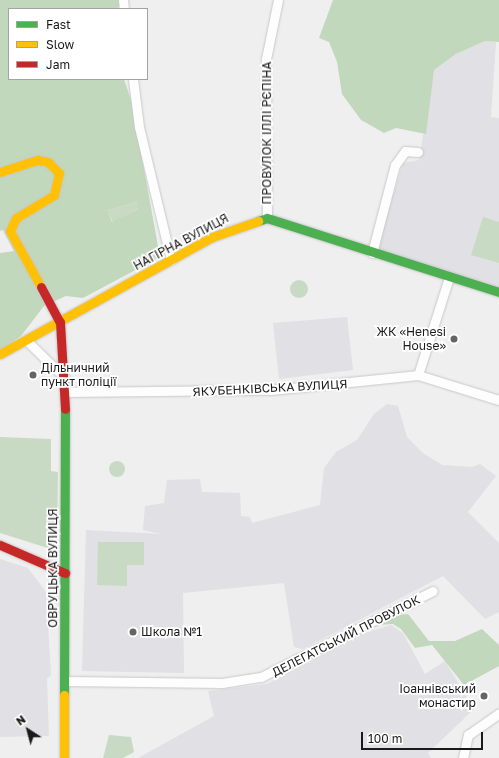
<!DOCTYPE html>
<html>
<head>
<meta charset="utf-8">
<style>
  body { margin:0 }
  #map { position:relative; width:499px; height:758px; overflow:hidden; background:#efefef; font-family:"Golos Text",sans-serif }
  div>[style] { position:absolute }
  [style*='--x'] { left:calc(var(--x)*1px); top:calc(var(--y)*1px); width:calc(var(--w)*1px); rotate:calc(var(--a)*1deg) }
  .built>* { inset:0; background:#e0e0e5 }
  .green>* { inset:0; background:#c8dac4 }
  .round { border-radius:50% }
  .forest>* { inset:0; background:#c2d8bd }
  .roads { filter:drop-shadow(0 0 1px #c8c8c8) drop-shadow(0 0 1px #c8c8c8) }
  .street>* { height:9px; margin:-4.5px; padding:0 4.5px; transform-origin:4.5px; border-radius:4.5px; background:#fdfdfd }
  .fast>* { height:9px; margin:-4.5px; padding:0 4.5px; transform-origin:4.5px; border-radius:4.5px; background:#4caf50 }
  .slow>* { height:9px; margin:-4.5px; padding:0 4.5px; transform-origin:4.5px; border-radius:4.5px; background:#ffc107 }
  .jam>* { height:9px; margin:-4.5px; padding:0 4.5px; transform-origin:4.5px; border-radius:4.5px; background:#c62828 }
  .dots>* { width:11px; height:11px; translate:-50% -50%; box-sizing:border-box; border:2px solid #fff; border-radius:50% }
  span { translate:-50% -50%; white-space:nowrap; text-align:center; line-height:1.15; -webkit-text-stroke:3.5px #fff; paint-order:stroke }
  .street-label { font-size:12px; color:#1a1a1a }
  .poi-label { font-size:12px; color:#1a1a1a }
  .right { translate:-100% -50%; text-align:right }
  .left { translate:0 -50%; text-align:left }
  .legend { position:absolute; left:8px; top:8px; width:140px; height:72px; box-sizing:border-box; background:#fff; border:1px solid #a3a3a3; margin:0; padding:5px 7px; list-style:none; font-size:12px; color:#1a1a1a }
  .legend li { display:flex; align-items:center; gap:8px; height:20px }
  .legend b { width:20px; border:1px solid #a3a3a3 }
  .north { position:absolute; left:8px; top:710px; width:40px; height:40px; -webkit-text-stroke:3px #fff; paint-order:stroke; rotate:324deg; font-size:11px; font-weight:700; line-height:16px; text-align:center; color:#1a1a1a }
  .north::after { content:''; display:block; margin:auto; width:14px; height:18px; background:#1a1a1a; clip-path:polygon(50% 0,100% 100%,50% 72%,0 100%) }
  .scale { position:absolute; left:361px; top:732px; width:122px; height:18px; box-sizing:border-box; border:2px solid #1a1a1a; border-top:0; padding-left:5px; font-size:12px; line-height:14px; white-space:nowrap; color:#1a1a1a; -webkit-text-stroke:3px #fff; paint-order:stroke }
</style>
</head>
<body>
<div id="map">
  <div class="built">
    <i style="clip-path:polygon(485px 41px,496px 42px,491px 117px,499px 118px,499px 287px,377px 249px,403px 163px,419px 160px,434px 70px,456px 54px)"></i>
    <i style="clip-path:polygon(347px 317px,353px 370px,279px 379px,273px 323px)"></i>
    <i style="clip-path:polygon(387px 404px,398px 406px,407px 437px,423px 453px,442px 465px,472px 467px,480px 464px,496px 476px,468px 512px,499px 543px,499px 612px,485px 619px,443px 576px,303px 649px,294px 647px,284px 583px,183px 593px,184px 673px,82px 671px,86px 530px,161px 534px,143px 530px,145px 506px,164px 503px,167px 480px,200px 479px,202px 492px,240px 493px,241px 516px,250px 517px,252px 523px,320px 505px,324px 468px,336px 452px,357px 440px,374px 414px)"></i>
    <i style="clip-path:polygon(0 559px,28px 568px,46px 592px,51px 675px,47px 679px,49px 736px,0 737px)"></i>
    <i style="clip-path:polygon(391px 625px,403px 633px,425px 674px,445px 661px,474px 709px,428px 753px,431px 758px,138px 758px,214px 716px,208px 691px,267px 684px,359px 635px)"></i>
  </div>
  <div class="green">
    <i style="clip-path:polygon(137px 202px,139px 208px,113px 223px,108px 210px)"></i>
    <i style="clip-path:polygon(483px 217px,499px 222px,499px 263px,471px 255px)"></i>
    <i class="round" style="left:290px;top:280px;width:18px;height:18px"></i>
    <i style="clip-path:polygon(0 437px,51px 439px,51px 471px,58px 472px,57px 541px,51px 549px,0 533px)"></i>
    <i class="round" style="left:109px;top:461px;width:16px;height:16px"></i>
    <i style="clip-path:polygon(98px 542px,144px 542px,144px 565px,127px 565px,127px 586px,97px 585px)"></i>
    <i style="clip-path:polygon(109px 735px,131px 737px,134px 752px,123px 758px,103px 758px)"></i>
  </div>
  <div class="forest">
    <i style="clip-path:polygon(evenodd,0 0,128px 0,116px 9px,9px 9px,9px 79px,124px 79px,132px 103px,160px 257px,83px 298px,66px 296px,44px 306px,21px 336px,0 351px,0 253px,14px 251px,3px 230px,0 231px,0 0,137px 202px,138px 209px,112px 222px,108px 210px,137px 202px)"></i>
    <i style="clip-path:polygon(333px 0,499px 0,499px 42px,485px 41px,456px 54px,434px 70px,426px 134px,396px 128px,384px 133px,361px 120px,342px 94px,337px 62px,329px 42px,319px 38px)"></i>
    <i style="clip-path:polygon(408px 614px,429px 641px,455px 641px,482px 629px,499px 645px,499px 666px,464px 685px,432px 645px,415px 648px,401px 629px,393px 624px,376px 625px,397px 615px)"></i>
  </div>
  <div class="roads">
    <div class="street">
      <i style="--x:123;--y:0;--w:9;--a:84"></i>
      <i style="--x:133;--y:79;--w:48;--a:82.9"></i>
      <i style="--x:139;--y:127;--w:137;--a:76.5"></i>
      <i style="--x:267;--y:218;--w:159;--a:-90.4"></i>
      <i style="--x:266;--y:59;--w:60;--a:-78.5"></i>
      <i style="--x:372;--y:253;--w:91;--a:-75.4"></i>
      <i style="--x:395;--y:165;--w:17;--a:-54"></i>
      <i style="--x:405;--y:151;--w:13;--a:4"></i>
      <i style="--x:26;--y:340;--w:54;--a:44.3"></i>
      <i style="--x:418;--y:375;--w:103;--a:-72.4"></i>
      <i style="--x:65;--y:392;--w:206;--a:-0.6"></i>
      <i style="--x:271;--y:390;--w:148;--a:-5.8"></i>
      <i style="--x:418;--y:375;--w:85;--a:17.2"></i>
      <i style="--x:65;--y:681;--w:157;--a:0.7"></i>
      <i style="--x:222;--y:683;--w:39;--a:-9"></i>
      <i style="--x:261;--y:677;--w:192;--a:-26.6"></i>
      <i style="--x:463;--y:758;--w:24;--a:-78"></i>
      <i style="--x:468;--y:735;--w:38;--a:-35"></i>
    </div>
    <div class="fast">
      <i style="--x:258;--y:221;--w:9;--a:-18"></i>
      <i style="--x:267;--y:218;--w:244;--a:17.7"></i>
      <i style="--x:64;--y:695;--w:286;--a:-89.8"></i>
    </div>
    <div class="slow">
      <i style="--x:0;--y:172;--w:40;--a:-18"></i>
      <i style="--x:38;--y:160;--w:10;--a:11"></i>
      <i style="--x:48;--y:162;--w:16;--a:45"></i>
      <i style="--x:59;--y:173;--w:23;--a:103"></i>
      <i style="--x:54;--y:195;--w:44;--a:148.8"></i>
      <i style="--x:16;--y:218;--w:14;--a:115"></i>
      <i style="--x:10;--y:231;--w:64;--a:61"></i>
      <i style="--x:0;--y:354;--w:242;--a:-28.9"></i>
      <i style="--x:212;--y:237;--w:49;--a:-19.2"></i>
      <i style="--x:64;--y:758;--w:63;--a:-90"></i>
    </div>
    <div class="jam">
      <i style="--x:41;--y:287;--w:40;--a:62"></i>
      <i style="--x:60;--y:322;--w:87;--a:86.7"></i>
      <i style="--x:0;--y:545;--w:71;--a:23.3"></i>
    </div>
  </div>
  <div class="dots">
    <i style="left:454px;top:339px;background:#656565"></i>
    <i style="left:33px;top:375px;background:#656565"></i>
    <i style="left:133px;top:632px;background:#656565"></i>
    <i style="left:484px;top:696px;background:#656565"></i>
  </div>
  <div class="street-label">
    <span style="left:267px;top:133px;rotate:-90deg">ПРОВУЛОК ІЛЛІ РЄПІНА</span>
    <span style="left:181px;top:242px;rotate:-28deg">НАГІРНА ВУЛИЦЯ</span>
    <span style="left:270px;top:388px;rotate:-3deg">ЯКУБЕНКІВСЬКА ВУЛИЦЯ</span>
    <span style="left:53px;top:568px;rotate:-90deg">ОВРУЦЬКА ВУЛИЦЯ</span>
    <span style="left:346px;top:636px;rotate:-27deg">ДЕЛЕГАТСЬКИЙ ПРОВУЛОК</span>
  </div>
  <div class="poi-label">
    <span class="right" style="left:446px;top:339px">ЖК «Henesi<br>House»</span>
    <span class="left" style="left:41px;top:375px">Дільничний<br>пункт поліції</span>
    <span class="left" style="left:141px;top:632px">Школа №1</span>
    <span class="right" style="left:476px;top:696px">Іоаннівський<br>монастир</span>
  </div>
  <ul class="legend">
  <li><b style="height:5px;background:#4caf50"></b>Fast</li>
  <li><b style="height:5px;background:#ffc107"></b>Slow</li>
  <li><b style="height:5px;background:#c62828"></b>Jam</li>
  </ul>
  <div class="north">N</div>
  <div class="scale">100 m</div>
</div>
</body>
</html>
